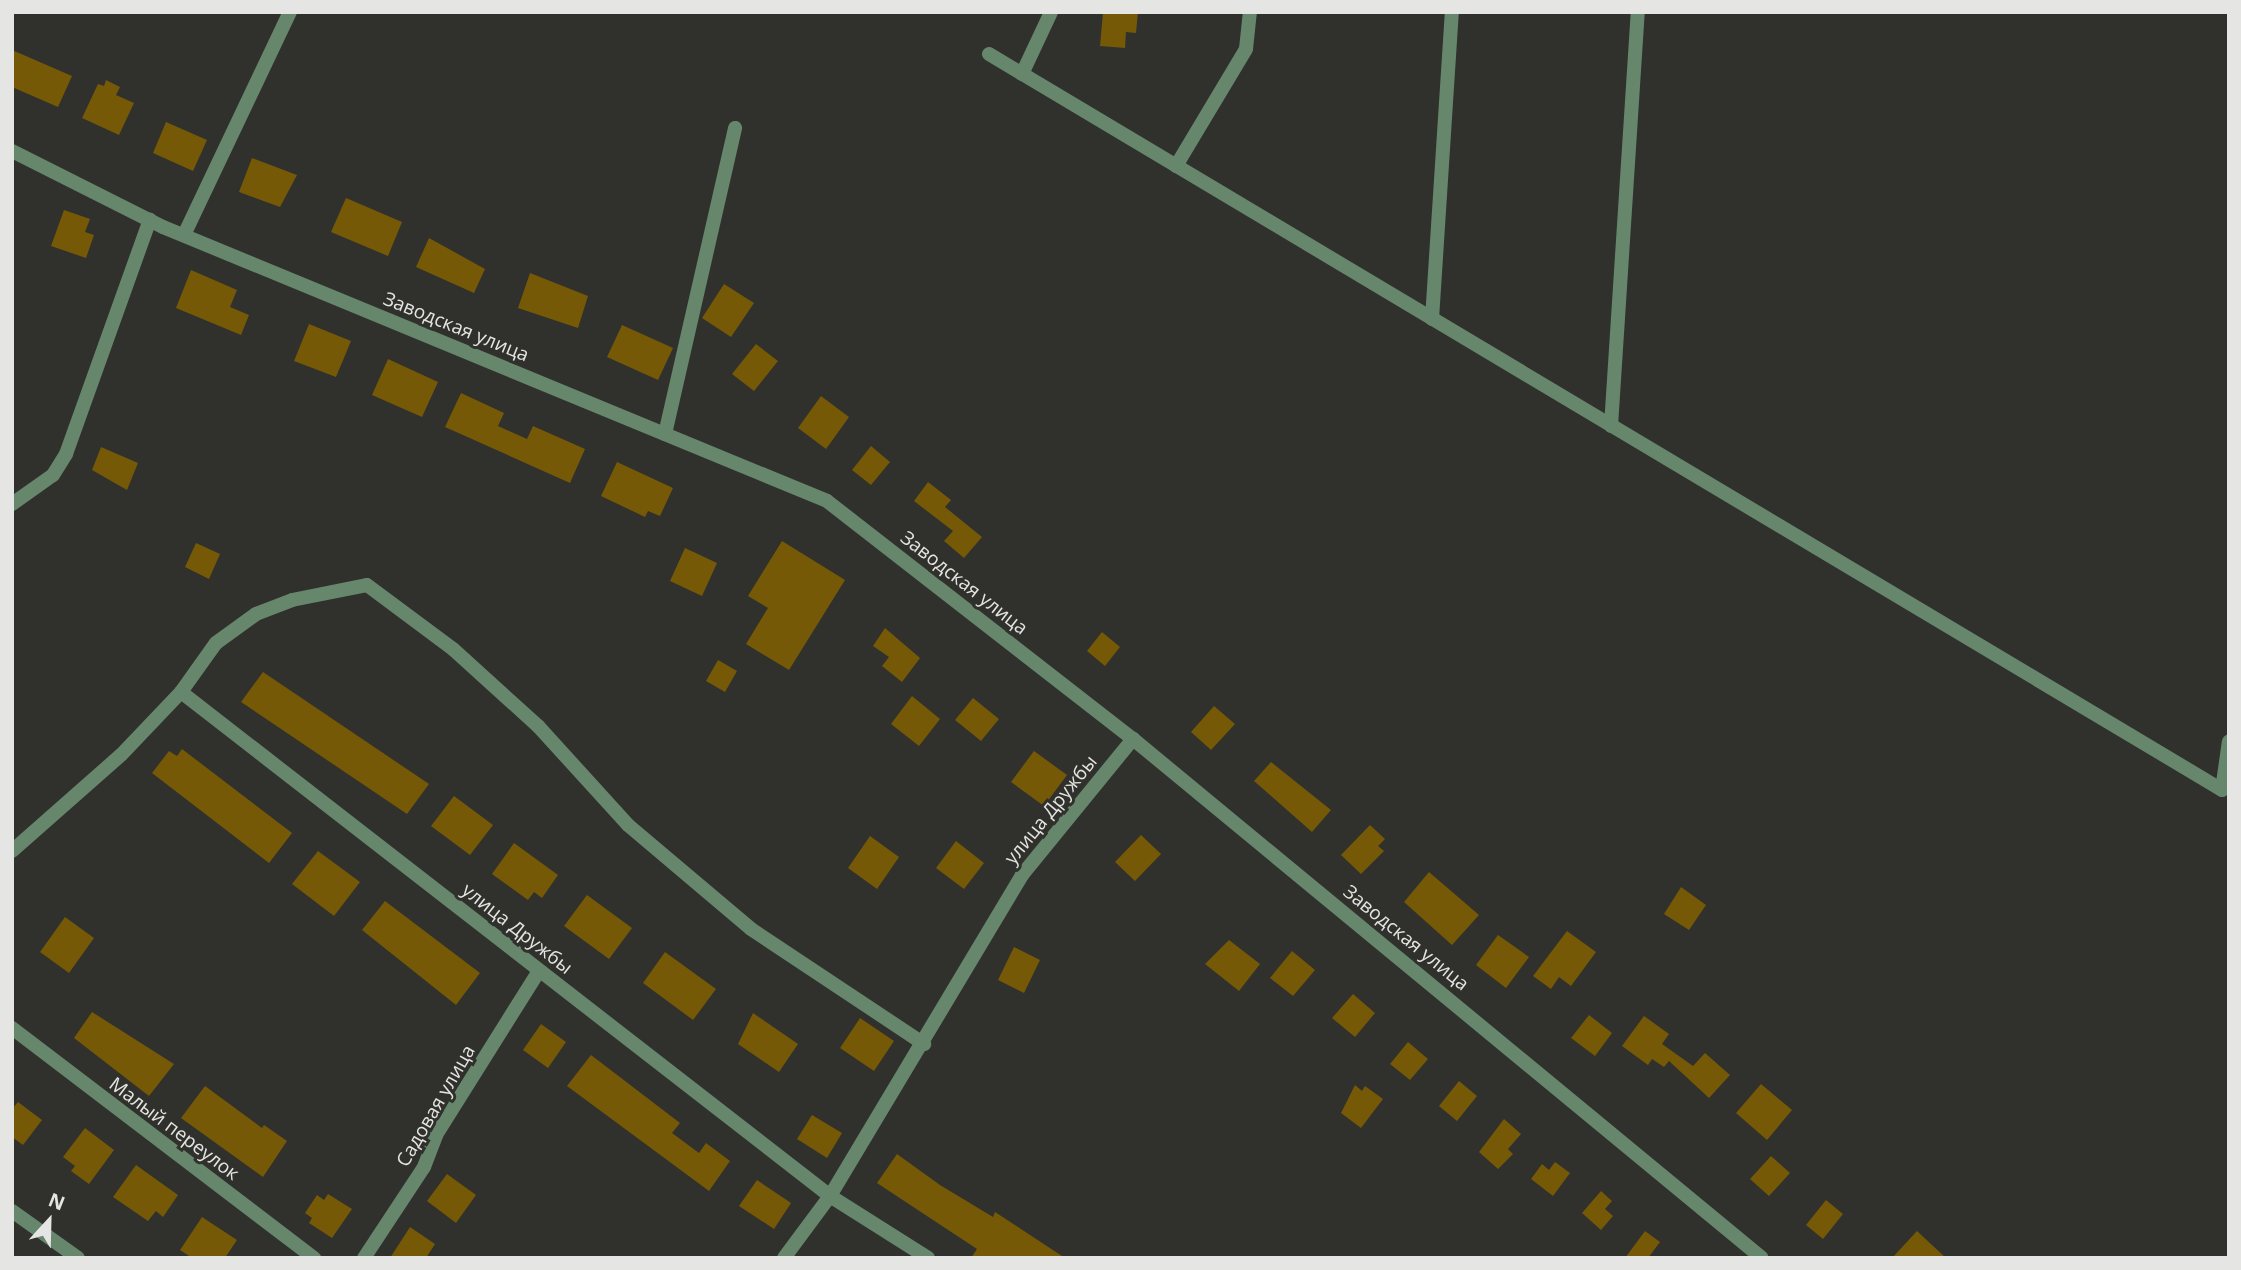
<!DOCTYPE html>
<html>
<head>
<meta charset="utf-8">
<style>
  body { margin:0 }
  #map { position:relative; width:2241px; height:1270px; overflow:hidden; background:#30312c; font-family:"Open Sans",sans-serif }
  div>[style] { position:absolute }
  [style*='--x'] { left:calc(var(--x)*1px); top:calc(var(--y)*1px); width:calc(var(--w)*1px); rotate:calc(var(--a)*1deg) }
  .building>* { inset:0; background:#755906 }
  .minor>* { height:14px; margin:-7px; padding:0 7px; transform-origin:7px; border-radius:7px; background:#67876d }
  span { translate:-50% -50%; white-space:nowrap; text-align:center; line-height:1.15; -webkit-text-stroke:6px #30312c; paint-order:stroke }
  .street-label { font-size:19px; color:#e5e6e3 }
  .frame { position:absolute; inset:0; border:14px solid #e5e6e3; pointer-events:none }
  .north { position:absolute; left:14px; top:1186px; width:70px; height:70px; -webkit-text-stroke:5px #30312c; paint-order:stroke; rotate:22deg; font-size:19px; font-weight:700; line-height:28px; text-align:center; color:#e5e6e3 }
  .north::after { content:''; display:block; margin:auto; width:24px; height:32px; background:#e5e6e3; clip-path:polygon(50% 0,100% 100%,50% 72%,0 100%) }
</style>
</head>
<body>
<div id="map">
  <div class="building">
    <i style="clip-path:polygon(1103px 12px,1138px 12px,1136px 33px,1126px 32px,1125px 48px,1100px 46px)"></i>
    <i style="clip-path:polygon(12px 50px,72px 76px,58px 107px,12px 87px)"></i>
    <i style="clip-path:polygon(106px 80px,120px 87px,116px 95px,134px 103px,119px 135px,82px 118px,98px 84px,104px 86px)"></i>
    <i style="clip-path:polygon(166px 122px,207px 140px,193px 171px,153px 153px)"></i>
    <i style="clip-path:polygon(252px 158px,297px 175px,280px 207px,239px 192px)"></i>
    <i style="clip-path:polygon(346px 198px,402px 222px,388px 256px,331px 232px)"></i>
    <i style="clip-path:polygon(64px 210px,90px 219px,85px 232px,94px 235px,86px 258px,51px 246px)"></i>
    <i style="clip-path:polygon(429px 238px,485px 269px,474px 293px,416px 267px)"></i>
    <i style="clip-path:polygon(191px 270px,237px 290px,230px 307px,249px 315px,241px 335px,176px 308px)"></i>
    <i style="clip-path:polygon(530px 273px,588px 296px,578px 328px,518px 308px)"></i>
    <i style="clip-path:polygon(724px 284px,754px 303px,731px 337px,702px 318px)"></i>
    <i style="clip-path:polygon(309px 324px,351px 341px,336px 377px,294px 361px)"></i>
    <i style="clip-path:polygon(622px 325px,673px 348px,658px 380px,607px 357px)"></i>
    <i style="clip-path:polygon(756px 344px,778px 361px,754px 391px,732px 374px)"></i>
    <i style="clip-path:polygon(388px 359px,438px 382px,422px 417px,372px 395px)"></i>
    <i style="clip-path:polygon(461px 393px,504px 413px,498px 426px,527px 439px,533px 426px,585px 449px,570px 483px,445px 427px)"></i>
    <i style="clip-path:polygon(821px 396px,849px 417px,826px 449px,798px 428px)"></i>
    <i style="clip-path:polygon(871px 446px,890px 462px,871px 485px,852px 470px)"></i>
    <i style="clip-path:polygon(101px 447px,138px 463px,127px 490px,92px 470px)"></i>
    <i style="clip-path:polygon(617px 462px,673px 488px,660px 516px,648px 511px,645px 517px,601px 496px)"></i>
    <i style="clip-path:polygon(928px 482px,951px 500px,945px 507px,982px 537px,964px 558px,944px 541px,953px 531px,914px 501px)"></i>
    <i style="clip-path:polygon(782px 541px,845px 580px,789px 670px,746px 644px,768px 608px,748px 596px)"></i>
    <i style="clip-path:polygon(196px 543px,220px 554px,209px 579px,185px 567px)"></i>
    <i style="clip-path:polygon(685px 548px,717px 563px,702px 596px,670px 581px)"></i>
    <i style="clip-path:polygon(885px 628px,920px 658px,902px 682px,882px 666px,889px 657px,873px 646px)"></i>
    <i style="clip-path:polygon(1102px 632px,1120px 647px,1105px 666px,1087px 651px)"></i>
    <i style="clip-path:polygon(718px 660px,737px 671px,725px 692px,706px 681px)"></i>
    <i style="clip-path:polygon(263px 672px,429px 784px,407px 814px,241px 702px)"></i>
    <i style="clip-path:polygon(912px 696px,940px 719px,919px 746px,891px 724px)"></i>
    <i style="clip-path:polygon(973px 698px,999px 719px,981px 741px,955px 720px)"></i>
    <i style="clip-path:polygon(1214px 706px,1235px 724px,1211px 750px,1191px 732px)"></i>
    <i style="clip-path:polygon(182px 749px,292px 833px,269px 863px,152px 773px,169px 751px,177px 756px)"></i>
    <i style="clip-path:polygon(1034px 751px,1067px 775px,1044px 806px,1011px 782px)"></i>
    <i style="clip-path:polygon(1271px 762px,1331px 810px,1312px 832px,1254px 781px)"></i>
    <i style="clip-path:polygon(454px 796px,493px 825px,470px 855px,431px 826px)"></i>
    <i style="clip-path:polygon(1370px 825px,1385px 839px,1378px 846px,1384px 851px,1361px 874px,1341px 855px)"></i>
    <i style="clip-path:polygon(1141px 835px,1161px 854px,1135px 881px,1115px 862px)"></i>
    <i style="clip-path:polygon(870px 836px,899px 857px,877px 889px,848px 868px)"></i>
    <i style="clip-path:polygon(956px 841px,984px 863px,964px 889px,936px 868px)"></i>
    <i style="clip-path:polygon(514px 843px,558px 875px,542px 898px,534px 892px,528px 900px,492px 874px)"></i>
    <i style="clip-path:polygon(318px 851px,360px 882px,334px 916px,292px 884px)"></i>
    <i style="clip-path:polygon(1429px 872px,1479px 915px,1452px 945px,1404px 902px)"></i>
    <i style="clip-path:polygon(1681px 887px,1706px 905px,1689px 930px,1664px 914px)"></i>
    <i style="clip-path:polygon(587px 895px,632px 928px,609px 959px,564px 926px)"></i>
    <i style="clip-path:polygon(385px 901px,480px 973px,456px 1005px,362px 930px)"></i>
    <i style="clip-path:polygon(65px 917px,94px 938px,69px 973px,40px 952px)"></i>
    <i style="clip-path:polygon(1567px 931px,1596px 952px,1571px 986px,1559px 977px,1551px 989px,1533px 976px)"></i>
    <i style="clip-path:polygon(1498px 935px,1529px 957px,1506px 988px,1476px 965px)"></i>
    <i style="clip-path:polygon(1229px 940px,1260px 964px,1239px 991px,1205px 964px)"></i>
    <i style="clip-path:polygon(1014px 947px,1040px 960px,1024px 993px,998px 980px)"></i>
    <i style="clip-path:polygon(1292px 951px,1315px 970px,1293px 996px,1270px 978px)"></i>
    <i style="clip-path:polygon(665px 952px,716px 989px,693px 1020px,643px 983px)"></i>
    <i style="clip-path:polygon(1353px 994px,1375px 1013px,1355px 1037px,1332px 1018px)"></i>
    <i style="clip-path:polygon(92px 1012px,174px 1064px,149px 1096px,74px 1038px)"></i>
    <i style="clip-path:polygon(753px 1013px,798px 1044px,779px 1072px,738px 1044px)"></i>
    <i style="clip-path:polygon(1589px 1015px,1612px 1033px,1595px 1056px,1571px 1038px)"></i>
    <i style="clip-path:polygon(1644px 1016px,1669px 1034px,1662px 1044px,1693px 1066px,1705px 1053px,1730px 1075px,1709px 1098px,1669px 1061px,1664px 1067px,1652px 1059px,1648px 1065px,1622px 1046px)"></i>
    <i style="clip-path:polygon(860px 1018px,894px 1041px,874px 1071px,840px 1048px)"></i>
    <i style="clip-path:polygon(541px 1024px,566px 1042px,548px 1068px,523px 1050px)"></i>
    <i style="clip-path:polygon(1408px 1042px,1428px 1059px,1410px 1080px,1390px 1064px)"></i>
    <i style="clip-path:polygon(591px 1055px,680px 1123px,672px 1133px,699px 1153px,706px 1143px,730px 1161px,709px 1191px,567px 1086px)"></i>
    <i style="clip-path:polygon(1459px 1081px,1477px 1096px,1457px 1121px,1439px 1106px)"></i>
    <i style="clip-path:polygon(1761px 1084px,1792px 1110px,1767px 1140px,1736px 1113px)"></i>
    <i style="clip-path:polygon(1355px 1085px,1362px 1091px,1365px 1086px,1383px 1099px,1361px 1128px,1341px 1113px)"></i>
    <i style="clip-path:polygon(205px 1086px,262px 1128px,264px 1125px,287px 1141px,263px 1177px,181px 1118px)"></i>
    <i style="clip-path:polygon(18px 1102px,42px 1120px,23px 1145px,12px 1137px,12px 1109px)"></i>
    <i style="clip-path:polygon(812px 1115px,842px 1133px,827px 1158px,797px 1139px)"></i>
    <i style="clip-path:polygon(1504px 1119px,1521px 1134px,1508px 1149px,1513px 1154px,1498px 1169px,1479px 1152px)"></i>
    <i style="clip-path:polygon(85px 1128px,114px 1150px,89px 1184px,71px 1171px,75px 1166px,63px 1157px)"></i>
    <i style="clip-path:polygon(897px 1154px,940px 1185px,993px 1217px,995px 1212px,1065px 1258px,971px 1258px,977px 1249px,877px 1183px)"></i>
    <i style="clip-path:polygon(1771px 1156px,1790px 1173px,1769px 1196px,1750px 1179px)"></i>
    <i style="clip-path:polygon(1555px 1162px,1570px 1173px,1553px 1196px,1531px 1179px,1542px 1164px,1549px 1170px)"></i>
    <i style="clip-path:polygon(136px 1165px,178px 1195px,163px 1217px,156px 1211px,148px 1221px,113px 1197px)"></i>
    <i style="clip-path:polygon(447px 1174px,476px 1195px,456px 1223px,427px 1201px)"></i>
    <i style="clip-path:polygon(757px 1180px,791px 1203px,774px 1229px,739px 1206px)"></i>
    <i style="clip-path:polygon(1601px 1191px,1612px 1201px,1605px 1209px,1613px 1216px,1601px 1230px,1582px 1213px)"></i>
    <i style="clip-path:polygon(328px 1194px,352px 1209px,332px 1238px,309px 1223px,312px 1218px,305px 1213px,317px 1195px,324px 1200px)"></i>
    <i style="clip-path:polygon(1826px 1200px,1843px 1214px,1823px 1239px,1806px 1225px)"></i>
    <i style="clip-path:polygon(202px 1217px,237px 1240px,225px 1258px,192px 1258px,180px 1250px)"></i>
    <i style="clip-path:polygon(410px 1227px,435px 1244px,426px 1258px,390px 1258px)"></i>
    <i style="clip-path:polygon(1645px 1231px,1660px 1242px,1648px 1258px,1625px 1258px)"></i>
    <i style="clip-path:polygon(1917px 1231px,1946px 1258px,1892px 1258px)"></i>
  </div>
  <div class="minor">
    <i style="--x:989;--y:54;--w:1436;--a:30.83"></i>
    <i style="--x:2222;--y:790;--w:49;--a:-81.9"></i>
    <i style="--x:1022;--y:74;--w:68;--a:-64.9"></i>
    <i style="--x:12;--y:151;--w:169;--a:26.7"></i>
    <i style="--x:163;--y:227;--w:718;--a:22.42"></i>
    <i style="--x:827;--y:501;--w:388;--a:37.9"></i>
    <i style="--x:1133;--y:739;--w:815;--a:39.53"></i>
    <i style="--x:1176;--y:166;--w:136;--a:-59.1"></i>
    <i style="--x:1246;--y:49;--w:37;--a:-84"></i>
    <i style="--x:184;--y:235;--w:247;--a:-64.6"></i>
    <i style="--x:1432;--y:319;--w:308;--a:-86.3"></i>
    <i style="--x:1611;--y:426;--w:415;--a:-86.3"></i>
    <i style="--x:665;--y:434;--w:314;--a:-77.1"></i>
    <i style="--x:12;--y:504;--w:50;--a:-35.3"></i>
    <i style="--x:53;--y:475;--w:25;--a:-58"></i>
    <i style="--x:66;--y:454;--w:249;--a:-70.3"></i>
    <i style="--x:181;--y:692;--w:822;--a:37.83"></i>
    <i style="--x:830;--y:1196;--w:116;--a:32.3"></i>
    <i style="--x:12;--y:851;--w:145;--a:-41.4"></i>
    <i style="--x:121;--y:755;--w:87;--a:-46.4"></i>
    <i style="--x:181;--y:692;--w:60;--a:-54.5"></i>
    <i style="--x:216;--y:643;--w:49;--a:-35.9"></i>
    <i style="--x:256;--y:614;--w:39;--a:-21"></i>
    <i style="--x:292;--y:600;--w:76;--a:-11.3"></i>
    <i style="--x:367;--y:585;--w:107;--a:36.7"></i>
    <i style="--x:453;--y:649;--w:115;--a:42.2"></i>
    <i style="--x:538;--y:726;--w:134;--a:47.7"></i>
    <i style="--x:628;--y:825;--w:161;--a:40.2"></i>
    <i style="--x:751;--y:929;--w:208;--a:33.6"></i>
    <i style="--x:12;--y:1028;--w:380;--a:37.3"></i>
    <i style="--x:12;--y:1211;--w:81;--a:35.5"></i>
    <i style="--x:364;--y:1258;--w:109;--a:-56.6"></i>
    <i style="--x:424;--y:1167;--w:34;--a:-69"></i>
    <i style="--x:436;--y:1135;--w:194;--a:-57.9"></i>
    <i style="--x:784;--y:1258;--w:77;--a:-53.4"></i>
    <i style="--x:830;--y:1196;--w:374;--a:-59.1"></i>
    <i style="--x:1022;--y:875;--w:176;--a:-50.8"></i>
  </div>
  <div class="street-label">
    <span style="left:456px;top:327px;rotate:22deg">Заводская улица</span>
    <span style="left:964px;top:583px;rotate:38deg">Заводская улица</span>
    <span style="left:1051px;top:810px;rotate:-51deg">улица Дружбы</span>
    <span style="left:517px;top:929px;rotate:38deg">улица Дружбы</span>
    <span style="left:1406px;top:938px;rotate:39deg">Заводская улица</span>
    <span style="left:436px;top:1106px;rotate:-60deg">Садовая улица</span>
    <span style="left:174px;top:1129px;rotate:37deg">Малый переулок</span>
  </div>
  <div class="frame"></div>
  <div class="north">N</div>
</div>
</body>
</html>
